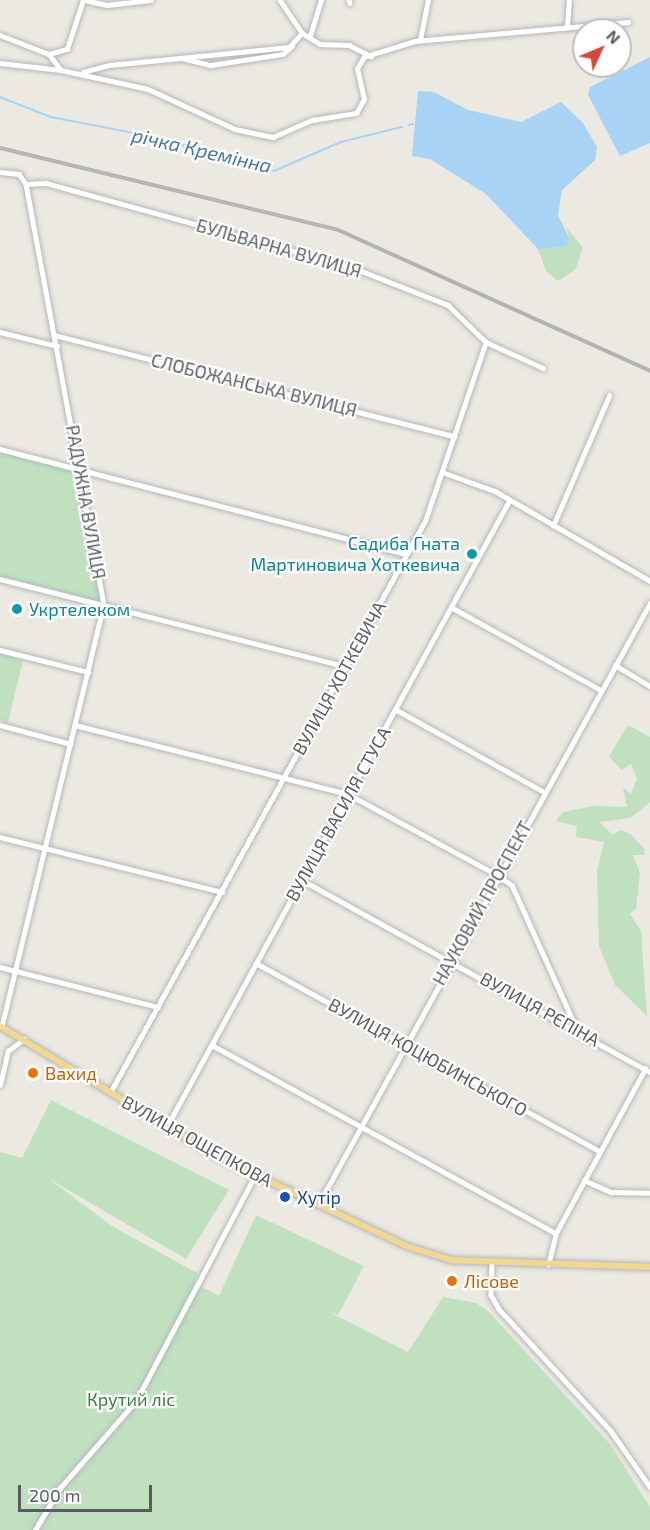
<!DOCTYPE html>
<html>
<head>
<meta charset="utf-8">
<style>
  body { margin:0 }
  #map { position:relative; width:650px; height:1530px; overflow:hidden; background:#ebe9e1; font-family:"Exo 2",sans-serif }
  div>[style] { position:absolute }
  [style*='--x'] { left:calc(var(--x)*1px); top:calc(var(--y)*1px); width:calc(var(--w)*1px); rotate:calc(var(--a)*1deg) }
  .green>* { inset:0; background:#c0e0c0 }
  .water>* { inset:0; background:#a8d3f4 }
  .stream>* { height:1.5px; margin:-0.75px; padding:0 0.75px; transform-origin:0.75px; border-radius:0.75px; background:#a8d3f4 }
  .roads { filter:drop-shadow(0 0 2px #b4b7ba) drop-shadow(0 0 2px #b4b7ba) }
  .minor>* { height:4.5px; margin:-2.25px; padding:0 2.25px; transform-origin:2.25px; border-radius:2.25px; background:#fff }
  .highway>* { height:6px; margin:-3px; padding:0 3px; transform-origin:3px; border-radius:3px; background:#f0d893 }
  .rail>* { height:4px; margin-top:-2px; transform-origin:0; background:repeating-linear-gradient(90deg,#fff 0 4.5px,#b1b2b2 0 9px); box-sizing:border-box; border-block:2px solid #b1b2b2 }
  .dots>* { width:16px; height:16px; translate:-50% -50%; box-sizing:border-box; border:3px solid #fff; border-radius:50% }
  span { translate:-50% -50%; white-space:nowrap; text-align:center; line-height:1.15; -webkit-text-stroke:4.5px #fff; paint-order:stroke }
  .street-label { font-size:18px; color:#5a5d60 }
  .culture-label { font-size:18px; color:#0d838f }
  .right { translate:-100% -50%; text-align:right }
  .left { translate:0 -50%; text-align:left }
  .food-label { font-size:18px; color:#c56008 }
  .transit-label { font-size:18px; color:#164399 }
  .park-label { font-size:18px; color:#3d7c40 }
  .water-label { font-size:20px; color:#4875a4; font-style:italic }
  .north { position:absolute; left:572px; top:18px; width:60px; height:60px; box-sizing:border-box; background:#fff; border:2px solid #bdbebf; border-radius:50%; rotate:46deg; font-size:16px; font-weight:700; line-height:24px; text-align:center; color:#5a5d60 }
  .north::after { content:''; display:block; margin:auto; width:21px; height:27px; background:#d4493e; clip-path:polygon(50% 0,100% 100%,50% 72%,0 100%) }
  .scale { position:absolute; left:18px; top:1485px; width:134px; height:27px; box-sizing:border-box; border:3px solid #5a5d60; border-top:0; padding-left:8px; font-size:18px; line-height:21px; white-space:nowrap; color:#5a5d60; -webkit-text-stroke:4px #fff; paint-order:stroke }
</style>
</head>
<body>
<div id="map">
  <div class="green">
    <i style="clip-path:polygon(566px 227px,583px 248px,575px 270px,558px 281px,546px 271px,538px 249px,570px 240px)"></i>
    <i style="clip-path:polygon(0 449px,80px 467px,104px 605px,0 579px)"></i>
    <i style="clip-path:polygon(0 654px,23px 660px,8px 722px,0 720px)"></i>
    <i style="clip-path:polygon(628px 725px,650px 737px,650px 802px,631px 818px,599px 822px,613px 835px,621px 830px,631px 834px,644px 849px,645px 855px,633px 855px,640px 873px,636px 909px,630px 914px,641px 931px,647px 1016px,615px 985px,599px 946px,597px 871px,604px 842px,576px 837px,577px 826px,556px 821px,563px 812px,594px 806px,627px 807px,623px 788px,631px 794px,637px 779px,631px 764px,621px 770px,609px 756px)"></i>
    <i style="clip-path:polygon(51px 1100px,229px 1190px,186px 1259px,48px 1178px,112px 1226px,197px 1273px,194px 1283px,219px 1296px,256px 1215px,364px 1266px,338px 1315px,329px 1312px,408px 1352px,443px 1297px,476px 1303px,488px 1311px,610px 1444px,650px 1507px,650px 1530px,0 1530px,0 1152px,22px 1158px)"></i>
  </div>
  <div class="water">
    <i style="clip-path:polygon(650px 57px,650px 143px,620px 156px,588px 95px,590px 87px)"></i>
    <i style="clip-path:polygon(418px 91px,434px 92px,468px 110px,521px 122px,561px 102px,583px 123px,597px 147px,595px 160px,562px 190px,558px 215px,570px 240px,566px 246px,538px 249px,486px 194px,430px 159px,412px 156px)"></i>
  </div>
  <div class="stream">
    <i style="--x:0;--y:97;--w:55;--a:21.4"></i>
    <i style="--x:51;--y:117;--w:106;--a:10.9"></i>
    <i style="--x:155;--y:137;--w:124;--a:15.9"></i>
    <i style="--x:274;--y:171;--w:73;--a:-23.4"></i>
    <i style="--x:341;--y:142;--w:63;--a:-13.8"></i>
    <i style="--x:409;--y:125;--w:4;--a:-14"></i>
  </div>
  <div class="roads">
    <div class="minor">
      <i style="--x:85;--y:0;--w:23;--a:13"></i>
      <i style="--x:107;--y:5;--w:44;--a:-6.5"></i>
      <i style="--x:280;--y:0;--w:40;--a:56"></i>
      <i style="--x:349;--y:0;--w:3;--a:72"></i>
      <i style="--x:567;--y:27;--w:27;--a:-86"></i>
      <i style="--x:302;--y:33;--w:21;--a:31"></i>
      <i style="--x:320;--y:44;--w:29;--a:2"></i>
      <i style="--x:349;--y:45;--w:25;--a:27"></i>
      <i style="--x:0;--y:35;--w:53;--a:21.2"></i>
      <i style="--x:49;--y:54;--w:20;--a:53"></i>
      <i style="--x:310;--y:36;--w:38;--a:-73"></i>
      <i style="--x:420;--y:40;--w:41;--a:-78.7"></i>
      <i style="--x:49;--y:54;--w:19;--a:-16"></i>
      <i style="--x:67;--y:49;--w:52;--a:-71.9"></i>
      <i style="--x:182;--y:58;--w:30;--a:14"></i>
      <i style="--x:211;--y:65;--w:73;--a:-8.7"></i>
      <i style="--x:283;--y:54;--w:12;--a:-42"></i>
      <i style="--x:0;--y:63;--w:61;--a:6.5"></i>
      <i style="--x:61;--y:70;--w:89;--a:12.3"></i>
      <i style="--x:148;--y:89;--w:96;--a:24.7"></i>
      <i style="--x:235;--y:129;--w:39;--a:12"></i>
      <i style="--x:273;--y:137;--w:43;--a:-23.6"></i>
      <i style="--x:312;--y:120;--w:45;--a:-9"></i>
      <i style="--x:356;--y:113;--w:16;--a:-60"></i>
      <i style="--x:364;--y:99;--w:31;--a:-103"></i>
      <i style="--x:357;--y:69;--w:14;--a:-60"></i>
      <i style="--x:364;--y:57;--w:53;--a:-17.4"></i>
      <i style="--x:415;--y:41;--w:214;--a:-5.1"></i>
      <i style="--x:83;--y:72;--w:28;--a:-15"></i>
      <i style="--x:110;--y:65;--w:180;--a:-5.7"></i>
      <i style="--x:289;--y:47;--w:19;--a:-47"></i>
      <i style="--x:0;--y:172;--w:19;--a:6"></i>
      <i style="--x:19;--y:174;--w:12;--a:55"></i>
      <i style="--x:26;--y:184;--w:428;--a:79.5"></i>
      <i style="--x:104;--y:605;--w:434;--a:103.6"></i>
      <i style="--x:26;--y:184;--w:20;--a:-3"></i>
      <i style="--x:46;--y:183;--w:320;--a:15.4"></i>
      <i style="--x:354;--y:268;--w:101;--a:21.5"></i>
      <i style="--x:448;--y:305;--w:53;--a:44.2"></i>
      <i style="--x:486;--y:342;--w:63;--a:24.5"></i>
      <i style="--x:0;--y:332;--w:59;--a:13.8"></i>
      <i style="--x:54;--y:335;--w:413;--a:14.2"></i>
      <i style="--x:0;--y:449;--w:420;--a:14.5"></i>
      <i style="--x:442;--y:472;--w:56;--a:19.7"></i>
      <i style="--x:495;--y:491;--w:179;--a:30.1"></i>
      <i style="--x:553;--y:526;--w:142;--a:-66.7"></i>
      <i style="--x:0;--y:579;--w:356;--a:14.2"></i>
      <i style="--x:451;--y:607;--w:171;--a:29"></i>
      <i style="--x:0;--y:650;--w:91;--a:14"></i>
      <i style="--x:615;--y:665;--w:41;--a:31"></i>
      <i style="--x:395;--y:709;--w:171;--a:29.1"></i>
      <i style="--x:0;--y:725;--w:73;--a:15"></i>
      <i style="--x:75;--y:725;--w:282;--a:14.2"></i>
      <i style="--x:348;--y:794;--w:170;--a:28.5"></i>
      <i style="--x:497;--y:875;--w:18;--a:34"></i>
      <i style="--x:512;--y:885;--w:156;--a:65.7"></i>
      <i style="--x:0;--y:837;--w:229;--a:13.9"></i>
      <i style="--x:302;--y:880;--w:397;--a:28.9"></i>
      <i style="--x:256;--y:963;--w:392;--a:28.7"></i>
      <i style="--x:0;--y:967;--w:163;--a:14.2"></i>
      <i style="--x:212;--y:1045;--w:392;--a:28.7"></i>
      <i style="--x:0;--y:1085;--w:35;--a:-77"></i>
      <i style="--x:8;--y:1051;--w:20;--a:-37"></i>
      <i style="--x:110;--y:1093;--w:653;--a:-61.16"></i>
      <i style="--x:425;--y:521;--w:189;--a:-71.2"></i>
      <i style="--x:166;--y:1128;--w:715;--a:-61.32"></i>
      <i style="--x:584;--y:1180;--w:30;--a:24"></i>
      <i style="--x:611;--y:1192;--w:39;--a:1"></i>
      <i style="--x:318;--y:1205;--w:687;--a:-61.12"></i>
      <i style="--x:492;--y:1264;--w:31;--a:92"></i>
      <i style="--x:491;--y:1295;--w:16;--a:60"></i>
      <i style="--x:499;--y:1309;--w:166;--a:47.4"></i>
      <i style="--x:611;--y:1431;--w:68;--a:55.1"></i>
      <i style="--x:548;--y:1265;--w:33;--a:-76"></i>
      <i style="--x:556;--y:1233;--w:187;--a:-61.5"></i>
      <i style="--x:35;--y:1530;--w:49;--a:-59.2"></i>
      <i style="--x:60;--y:1488;--w:116;--a:-48.9"></i>
      <i style="--x:136;--y:1401;--w:255;--a:-62.2"></i>
    </div>
    <div class="highway">
      <i style="--x:0;--y:1026;--w:252;--a:31"></i>
      <i style="--x:216;--y:1156;--w:210;--a:25.3"></i>
      <i style="--x:406;--y:1246;--w:47;--a:17.3"></i>
      <i style="--x:451;--y:1260;--w:199;--a:2"></i>
    </div>
  </div>
  <div class="rail">
    <i style="--x:0;--y:148;--w:346;--a:13.6"></i>
    <i style="--x:336;--y:229;--w:345;--a:24.3"></i>
  </div>
  <div class="dots">
    <i style="left:472px;top:554px;background:#0f9aa8"></i>
    <i style="left:17px;top:609px;background:#0f9aa8"></i>
    <i style="left:33px;top:1073px;background:#e8710a"></i>
    <i style="left:285px;top:1197px;background:#1a4fb4"></i>
    <i style="left:452px;top:1281px;background:#e8710a"></i>
  </div>
  <div class="street-label">
    <span style="left:279px;top:248px;rotate:16deg">БУЛЬВАРНА ВУЛИЦЯ</span>
    <span style="left:254px;top:385px;rotate:14deg">СЛОБОЖАНСЬКА ВУЛИЦЯ</span>
    <span style="left:86px;top:502px;rotate:80deg">РАДУЖНА ВУЛИЦЯ</span>
    <span style="left:339px;top:678px;rotate:-61deg">ВУЛИЦЯ ХОТКЕВИЧА</span>
    <span style="left:338px;top:814px;rotate:-61deg">ВУЛИЦЯ ВАСИЛЯ СТУСА</span>
    <span style="left:482px;top:903px;rotate:-61deg">НАУКОВИЙ ПРОСПЕКТ</span>
    <span style="left:540px;top:1009px;rotate:29deg">ВУЛИЦЯ РЄПІНА</span>
    <span style="left:428px;top:1057px;rotate:29deg">ВУЛИЦЯ КОЦЮБИНСЬКОГО</span>
    <span style="left:197px;top:1141px;rotate:29deg">ВУЛИЦЯ ОЩЕПКОВА</span>
  </div>
  <div class="culture-label">
    <span class="right" style="left:460px;top:554px">Садиба Гната<br>Мартиновича Хоткевича</span>
    <span class="left" style="left:29px;top:609px">Укртелеком</span>
  </div>
  <div class="food-label">
    <span class="left" style="left:45px;top:1073px">Вахид</span>
    <span class="left" style="left:464px;top:1281px">Лісове</span>
  </div>
  <div class="transit-label">
    <span class="left" style="left:297px;top:1197px">Хутір</span>
  </div>
  <div class="park-label">
    <span style="left:131px;top:1399px">Крутий ліс</span>
  </div>
  <div class="water-label">
    <span style="left:202px;top:150px;rotate:13deg">річка Кремінна</span>
  </div>
  <div class="north">N</div>
  <div class="scale">200 m</div>
</div>
</body>
</html>
